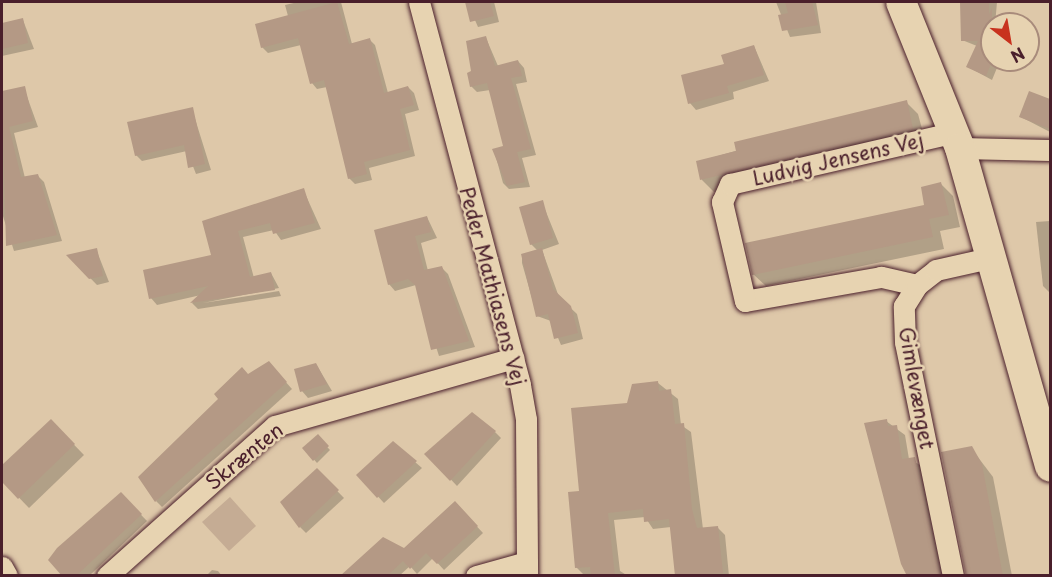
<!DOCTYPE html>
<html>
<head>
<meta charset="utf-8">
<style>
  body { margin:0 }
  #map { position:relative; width:1052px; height:577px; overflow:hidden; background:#dec8a9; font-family:"Playpen Sans",sans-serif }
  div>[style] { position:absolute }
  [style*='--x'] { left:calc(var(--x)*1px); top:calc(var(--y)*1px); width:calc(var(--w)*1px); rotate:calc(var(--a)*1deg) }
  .green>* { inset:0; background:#c5ac94 }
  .shadow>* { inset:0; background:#0003 }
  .building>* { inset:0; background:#b49985 }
  .roads { filter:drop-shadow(0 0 2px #4a1f2b) drop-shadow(0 0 2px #4a1f2b) }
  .street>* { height:21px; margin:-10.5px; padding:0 10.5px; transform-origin:10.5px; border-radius:10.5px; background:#e7d3b1 }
  .secondary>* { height:30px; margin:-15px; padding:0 15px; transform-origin:15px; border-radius:15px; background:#e7d3b1 }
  span { translate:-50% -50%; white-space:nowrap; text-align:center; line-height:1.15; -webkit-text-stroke:5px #e7d3b1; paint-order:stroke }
  .street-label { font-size:20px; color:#4a1f2b }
  .frame { position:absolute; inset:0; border:3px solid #4a1f2b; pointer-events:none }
  .north { position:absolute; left:980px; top:12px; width:60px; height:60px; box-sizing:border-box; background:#e7d3b1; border:2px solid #a88b7b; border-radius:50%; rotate:149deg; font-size:16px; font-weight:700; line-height:24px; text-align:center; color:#4a1f2b }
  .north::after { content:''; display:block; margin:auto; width:21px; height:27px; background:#c8321e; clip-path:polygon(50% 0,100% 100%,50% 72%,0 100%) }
</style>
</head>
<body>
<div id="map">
  <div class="green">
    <i style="clip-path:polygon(230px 497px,256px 526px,229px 551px,202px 522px)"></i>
  </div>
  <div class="shadow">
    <i style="clip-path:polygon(298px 2px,341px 2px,352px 44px,369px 39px,375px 45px,388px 93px,408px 87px,414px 93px,419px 110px,405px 114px,415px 156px,369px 168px,372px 180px,355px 184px,349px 178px,327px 87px,317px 89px,312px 83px,301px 45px,268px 53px,262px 47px,288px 16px,285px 5px)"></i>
    <i style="clip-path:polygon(467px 2px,494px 2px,499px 22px,478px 27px)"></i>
    <i style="clip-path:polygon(776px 2px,816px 2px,821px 33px,790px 37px)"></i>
    <i style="clip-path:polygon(962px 2px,997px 2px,992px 60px,999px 63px,992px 80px,968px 67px,977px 46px,962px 40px)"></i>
    <i style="clip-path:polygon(23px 20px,34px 49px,2px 56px,2px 24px)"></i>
    <i style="clip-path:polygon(486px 38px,498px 66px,518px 61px,524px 68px,527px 82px,516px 84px,536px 155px,522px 158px,530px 187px,509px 189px,503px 183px,494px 150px,505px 147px,490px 90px,477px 92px,471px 86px)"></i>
    <i style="clip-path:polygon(754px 46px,769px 81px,733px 92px,734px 99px,696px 110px,690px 103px,726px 65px)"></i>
    <i style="clip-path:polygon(24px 88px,38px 127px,14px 133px,25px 178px,37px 175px,44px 182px,62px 241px,14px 251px,2px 213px,2px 93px)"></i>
    <i style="clip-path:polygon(1030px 93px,1050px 101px,1050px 132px,1021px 117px)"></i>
    <i style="clip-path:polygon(906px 102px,918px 114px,925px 140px,714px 192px,702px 180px,697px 162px)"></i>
    <i style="clip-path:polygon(192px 109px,211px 170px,196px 174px,187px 151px,142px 161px,136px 155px)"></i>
    <i style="clip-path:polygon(941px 184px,953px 196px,960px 227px,940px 231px,944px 249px,766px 286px,753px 274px,926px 206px)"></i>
    <i style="clip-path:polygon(303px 189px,321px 229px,281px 240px,274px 230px,243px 237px,254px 278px,271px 273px,279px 288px,203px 303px,279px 291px,281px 296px,198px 309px,192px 303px,201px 295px,157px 305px,151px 298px,213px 256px,204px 222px)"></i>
    <i style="clip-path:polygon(542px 202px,559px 244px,542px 250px,559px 297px,577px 314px,583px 339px,561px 345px,551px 321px,537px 316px,522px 263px,522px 255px,537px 250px,531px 244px)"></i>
    <i style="clip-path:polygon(427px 217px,437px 238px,421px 243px,428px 271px,441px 267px,448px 274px,475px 347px,439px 356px,416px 285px,395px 291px,389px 284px,376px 231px)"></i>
    <i style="clip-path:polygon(1050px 221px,1050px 292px,1049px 292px,1043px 286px,1036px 222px)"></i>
    <i style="clip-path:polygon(96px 249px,109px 282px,97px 285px,69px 256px)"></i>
    <i style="clip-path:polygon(316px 364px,332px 391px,308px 398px,302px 391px)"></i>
    <i style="clip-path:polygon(275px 370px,292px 389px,162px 507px,156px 501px,249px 376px)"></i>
    <i style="clip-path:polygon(658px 383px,678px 399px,681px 425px,691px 432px,703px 529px,717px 527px,725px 535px,729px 576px,676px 576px,671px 527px,653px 529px,645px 517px,614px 520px,620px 571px,628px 576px,584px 575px,576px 567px,580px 492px,628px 404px)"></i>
    <i style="clip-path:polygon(51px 421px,84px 455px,29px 508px,2px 480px,2px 468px)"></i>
    <i style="clip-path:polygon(886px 421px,905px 435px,909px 459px,924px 467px,946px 576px,908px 576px)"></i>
    <i style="clip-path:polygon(495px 432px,501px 438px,457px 486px,427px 454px)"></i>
    <i style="clip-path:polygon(317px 436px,330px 450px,317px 463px,304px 448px)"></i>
    <i style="clip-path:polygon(393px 443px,422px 468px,384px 503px,358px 475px)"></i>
    <i style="clip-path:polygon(971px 448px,993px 477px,1012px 576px,966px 576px)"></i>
    <i style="clip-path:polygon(317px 470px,344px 498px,306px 533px,300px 527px)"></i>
    <i style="clip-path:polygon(121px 494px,147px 521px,89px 576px,64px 576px)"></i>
    <i style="clip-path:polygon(455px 503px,483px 533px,444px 570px,433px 558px,417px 574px,410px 566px,399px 576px,343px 576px,404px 550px)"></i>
    <i style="clip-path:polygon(212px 570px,218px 571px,222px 576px,206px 576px)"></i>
  </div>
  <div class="building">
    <i style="clip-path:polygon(337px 2px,349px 44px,370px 38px,384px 93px,408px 86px,414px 105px,400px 109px,410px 150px,364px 162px,367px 174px,348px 179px,324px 80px,310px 84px,298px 38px,261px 48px,255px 24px)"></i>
    <i style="clip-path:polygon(465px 2px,490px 2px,494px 16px,470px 22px)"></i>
    <i style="clip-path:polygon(785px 2px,812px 2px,818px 25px,782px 31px,778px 15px,788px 13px)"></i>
    <i style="clip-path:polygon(960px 2px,989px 2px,989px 14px,992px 8px,992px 61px,986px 76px,966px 67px,978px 41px,961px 41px)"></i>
    <i style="clip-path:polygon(23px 18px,28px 43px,2px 49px,2px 23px)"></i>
    <i style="clip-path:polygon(486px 36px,495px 66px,518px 60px,522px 76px,511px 78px,531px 149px,517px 152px,525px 182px,507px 186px,492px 149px,503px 146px,487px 83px,470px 87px,467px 73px,471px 71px,466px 41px)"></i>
    <i style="clip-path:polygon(754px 45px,764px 75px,727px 86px,729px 93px,688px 104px,681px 75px,724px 64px,721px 55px)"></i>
    <i style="clip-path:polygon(25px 86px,33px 121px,9px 127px,21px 177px,38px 174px,57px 235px,6px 246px,2px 91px)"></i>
    <i style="clip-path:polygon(1029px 91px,1050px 99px,1050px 129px,1019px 117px)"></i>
    <i style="clip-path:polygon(907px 100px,913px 129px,700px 180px,696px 161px,736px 151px,734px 142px)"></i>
    <i style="clip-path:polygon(193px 107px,205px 164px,188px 168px,184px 145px,135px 156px,127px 122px)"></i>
    <i style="clip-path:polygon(941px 182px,949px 215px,929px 219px,933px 237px,752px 275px,745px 243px,924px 205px,921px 187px)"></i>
    <i style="clip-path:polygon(304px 188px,315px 223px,273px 234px,270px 223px,238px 231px,250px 277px,271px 272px,275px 290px,190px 303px,208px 286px,149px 299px,143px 270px,211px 255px,202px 221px)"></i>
    <i style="clip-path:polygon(543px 200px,553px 238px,530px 245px,519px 207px)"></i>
    <i style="clip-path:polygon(427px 216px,431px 232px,415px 236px,424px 270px,442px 266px,469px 341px,431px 350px,415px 285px,408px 279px,388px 285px,374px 230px)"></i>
    <i style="clip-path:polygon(97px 248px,103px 276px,89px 279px,66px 255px)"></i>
    <i style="clip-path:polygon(542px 248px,553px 289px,571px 306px,578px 333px,554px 339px,548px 314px,536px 317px,521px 254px)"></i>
    <i style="clip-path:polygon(269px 361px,287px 382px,155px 502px,138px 477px,218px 399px,214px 394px,242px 367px,248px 374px)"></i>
    <i style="clip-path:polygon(316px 363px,327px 384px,300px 392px,294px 369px)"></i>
    <i style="clip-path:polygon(658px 381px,659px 391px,671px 389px,675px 424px,684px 423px,692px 509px,697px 528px,718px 526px,723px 573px,675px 576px,669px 519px,644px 522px,643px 509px,608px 513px,615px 576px,591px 576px,590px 567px,575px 568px,568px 492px,579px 491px,571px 408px,627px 403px,632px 384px)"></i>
    <i style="clip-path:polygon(472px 412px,496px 431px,450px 481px,424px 454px)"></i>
    <i style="clip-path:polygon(51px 419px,75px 444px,18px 499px,2px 482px,2px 465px)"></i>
    <i style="clip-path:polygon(887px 419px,888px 426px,897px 425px,902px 459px,915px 457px,940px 576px,907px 576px,901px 564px,864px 423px)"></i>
    <i style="clip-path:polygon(318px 434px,329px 446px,313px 461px,302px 448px)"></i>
    <i style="clip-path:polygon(393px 441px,417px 461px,377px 498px,356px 475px)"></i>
    <i style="clip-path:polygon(972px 446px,982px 464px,1003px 576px,966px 576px,941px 452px)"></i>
    <i style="clip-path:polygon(317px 468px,339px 490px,299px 528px,280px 502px)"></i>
    <i style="clip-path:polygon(121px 492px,142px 514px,76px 576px,62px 576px,48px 560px,57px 548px)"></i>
    <i style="clip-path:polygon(455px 501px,478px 526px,437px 564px,426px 553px,410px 569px,403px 561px,387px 576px,340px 576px,383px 537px,404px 548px)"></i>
  </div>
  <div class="roads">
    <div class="street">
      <i style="--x:419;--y:2;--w:396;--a:75.2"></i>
      <i style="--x:520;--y:385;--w:35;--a:80"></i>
      <i style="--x:526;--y:419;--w:157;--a:89.6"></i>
      <i style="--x:960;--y:148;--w:90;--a:1.3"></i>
      <i style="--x:917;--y:285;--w:37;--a:-167"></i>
      <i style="--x:881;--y:277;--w:138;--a:170"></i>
      <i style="--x:745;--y:301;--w:102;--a:-103.1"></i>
      <i style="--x:722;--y:202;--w:20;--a:-66"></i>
      <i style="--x:730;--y:184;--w:231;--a:-13"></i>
      <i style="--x:2;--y:567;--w:10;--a:61"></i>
      <i style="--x:107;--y:576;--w:225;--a:-41.8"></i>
      <i style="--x:275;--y:426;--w:248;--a:-15.9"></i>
      <i style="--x:476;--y:576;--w:53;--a:-15.4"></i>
      <i style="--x:953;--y:576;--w:239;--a:-101.6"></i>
      <i style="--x:905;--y:342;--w:36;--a:-92"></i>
      <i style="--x:904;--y:306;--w:25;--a:-58"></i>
      <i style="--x:917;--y:285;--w:24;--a:-38"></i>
      <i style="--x:936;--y:270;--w:59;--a:-12.6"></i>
    </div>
    <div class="secondary">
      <i style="--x:901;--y:2;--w:157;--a:68"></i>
      <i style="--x:960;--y:148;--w:331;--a:74.2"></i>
    </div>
  </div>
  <div class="street-label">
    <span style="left:838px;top:159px;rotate:-13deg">Ludvig Jensens Vej</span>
    <span style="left:493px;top:286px;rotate:75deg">Peder Mathiasens Vej</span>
    <span style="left:917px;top:388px;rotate:80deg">Gimlevænget</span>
    <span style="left:244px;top:456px;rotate:-39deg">Skrænten</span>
  </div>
  <div class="frame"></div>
  <div class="north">N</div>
</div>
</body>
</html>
